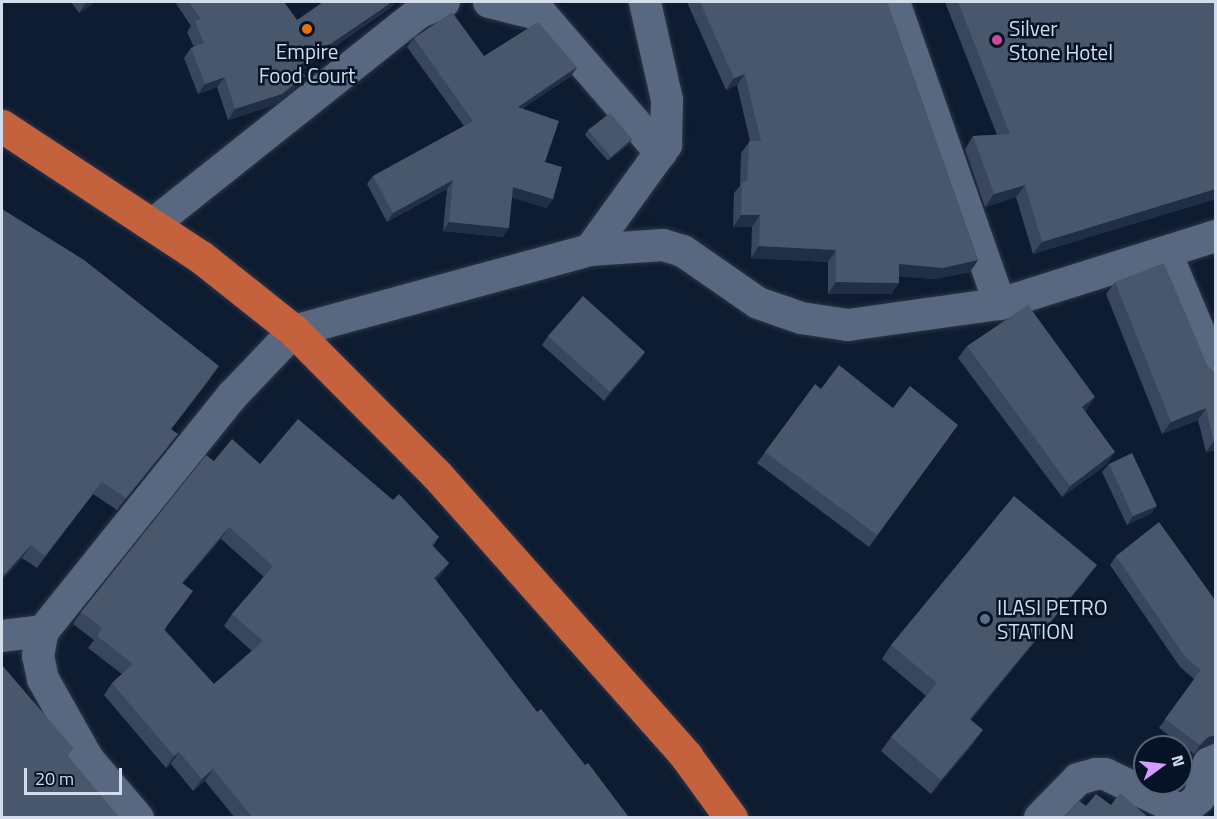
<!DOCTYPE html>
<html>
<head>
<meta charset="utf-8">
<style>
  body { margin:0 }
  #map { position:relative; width:1217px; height:819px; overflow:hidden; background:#0e1c31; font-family:"Titillium Web",sans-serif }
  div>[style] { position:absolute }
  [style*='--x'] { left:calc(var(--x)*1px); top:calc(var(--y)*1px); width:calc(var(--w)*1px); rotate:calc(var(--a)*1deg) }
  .roads { filter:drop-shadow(0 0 2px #2e3546) drop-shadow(0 0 2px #2e3546) }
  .minor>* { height:32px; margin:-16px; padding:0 16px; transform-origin:16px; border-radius:16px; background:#576880 }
  .trunk>* { height:33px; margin:-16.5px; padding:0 16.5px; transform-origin:16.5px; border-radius:16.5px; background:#c4623d }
  .wall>* { inset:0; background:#38475d }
  .shaded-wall>* { inset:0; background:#202f45 }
  .building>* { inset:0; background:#48576c }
  .dots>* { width:16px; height:16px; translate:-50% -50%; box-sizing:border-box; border:3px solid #061327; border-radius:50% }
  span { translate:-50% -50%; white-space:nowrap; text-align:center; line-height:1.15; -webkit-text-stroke:5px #061327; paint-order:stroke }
  .poi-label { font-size:21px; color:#d3dceb }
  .left { translate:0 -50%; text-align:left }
  .frame { position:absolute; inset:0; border:3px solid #d3dceb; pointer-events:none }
  .north { position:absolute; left:1133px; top:735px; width:60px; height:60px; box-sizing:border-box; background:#061327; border:2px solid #586375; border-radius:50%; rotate:75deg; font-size:16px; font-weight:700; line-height:24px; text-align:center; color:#d3dceb }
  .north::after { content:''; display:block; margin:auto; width:21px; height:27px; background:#d49cfb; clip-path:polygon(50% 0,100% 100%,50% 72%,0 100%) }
  .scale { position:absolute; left:24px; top:768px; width:98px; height:27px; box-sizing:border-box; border:3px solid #d3dceb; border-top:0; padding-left:8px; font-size:18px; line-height:21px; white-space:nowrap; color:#d3dceb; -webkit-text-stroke:4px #061327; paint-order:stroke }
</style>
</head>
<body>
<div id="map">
  <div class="roads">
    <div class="minor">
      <i style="--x:489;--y:2;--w:55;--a:13.8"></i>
      <i style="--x:542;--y:15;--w:182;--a:49.2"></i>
      <i style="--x:894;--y:2;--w:320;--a:70.7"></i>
      <i style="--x:152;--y:225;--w:342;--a:-38.5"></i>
      <i style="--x:420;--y:12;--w:26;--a:-23"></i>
      <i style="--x:590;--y:250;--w:130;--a:-54.1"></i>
      <i style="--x:666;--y:145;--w:45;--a:-88.7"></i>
      <i style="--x:667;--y:100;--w:100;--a:-102.7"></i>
      <i style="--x:1166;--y:253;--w:129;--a:67.2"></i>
      <i style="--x:2;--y:636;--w:41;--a:-7"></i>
      <i style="--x:138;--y:818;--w:77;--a:-130.3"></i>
      <i style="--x:88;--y:759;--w:92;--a:-119.4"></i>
      <i style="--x:43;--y:679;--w:24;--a:-102"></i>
      <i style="--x:38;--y:656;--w:25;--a:-79"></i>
      <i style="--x:43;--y:631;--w:303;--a:-51.2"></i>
      <i style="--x:233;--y:395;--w:88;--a:-46.4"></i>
      <i style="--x:294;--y:331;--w:307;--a:-15.3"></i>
      <i style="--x:590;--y:250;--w:73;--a:-3.9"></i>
      <i style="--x:663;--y:245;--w:21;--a:17"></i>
      <i style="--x:683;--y:251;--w:91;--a:34.7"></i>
      <i style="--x:758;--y:303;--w:46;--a:19.2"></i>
      <i style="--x:801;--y:318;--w:48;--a:8.5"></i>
      <i style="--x:848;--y:325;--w:153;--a:-7.9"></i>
      <i style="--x:1000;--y:304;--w:226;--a:-17.5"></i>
      <i style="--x:1040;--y:818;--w:54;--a:-45.7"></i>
      <i style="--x:1078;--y:779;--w:19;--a:-16"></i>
      <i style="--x:1096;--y:774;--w:9;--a:0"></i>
      <i style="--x:1105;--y:774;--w:83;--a:25.6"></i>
      <i style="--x:1180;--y:810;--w:7;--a:-16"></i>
      <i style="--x:1187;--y:808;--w:16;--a:-40"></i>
      <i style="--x:1199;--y:798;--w:36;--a:-74"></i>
      <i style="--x:1209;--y:763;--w:8;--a:-23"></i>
    </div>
    <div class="trunk">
      <i style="--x:2;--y:126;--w:238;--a:33.4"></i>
      <i style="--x:201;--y:257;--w:119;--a:38.5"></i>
      <i style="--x:294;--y:331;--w:202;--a:45.2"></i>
      <i style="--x:436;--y:474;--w:377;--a:48.4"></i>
      <i style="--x:686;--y:756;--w:77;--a:54"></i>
    </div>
  </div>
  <div class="wall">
    <i style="clip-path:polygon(71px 2px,95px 2px,79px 13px)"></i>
    <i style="clip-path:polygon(175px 2px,284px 2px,297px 20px,393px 6px,301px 70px,305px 76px,298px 86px,274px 105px,228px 120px,217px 87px,198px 94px,184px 58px,191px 48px,194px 47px,187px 32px,191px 26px)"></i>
    <i style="clip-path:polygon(687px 2px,887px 2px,978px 260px,970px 272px,935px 279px,899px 276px,899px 283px,891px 294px,828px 294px,828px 262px,751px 258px,752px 227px,733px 227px,734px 193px,740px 186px,741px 153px,750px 141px,737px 85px,726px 90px)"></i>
    <i style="clip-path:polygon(945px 2px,1215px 2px,1215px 199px,1033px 254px,1016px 197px,985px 207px,965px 149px,973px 136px,997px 135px)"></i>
    <i style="clip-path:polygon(414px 38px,484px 56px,577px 67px,571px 76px,523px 108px,545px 162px,553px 199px,546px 208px,512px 197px,503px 237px,443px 231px,447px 189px,387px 222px,367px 184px,373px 176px,464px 126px,407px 47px)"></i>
    <i style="clip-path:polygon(588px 130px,632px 139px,629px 144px,608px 161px,585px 135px)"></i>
    <i style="clip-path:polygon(2px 209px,210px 379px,171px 429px,169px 446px,117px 510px,93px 494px,37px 568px,22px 558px,2px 580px)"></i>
    <i style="clip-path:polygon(1115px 282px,1215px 373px,1215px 450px,1206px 452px,1198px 420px,1162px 434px,1106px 294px)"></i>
    <i style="clip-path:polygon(548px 336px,645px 352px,639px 361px,604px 401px,542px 345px)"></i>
    <i style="clip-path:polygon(967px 346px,1087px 409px,1085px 411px,1107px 464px,1062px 497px,958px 358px)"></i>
    <i style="clip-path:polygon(821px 389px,893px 408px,950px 436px,869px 547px,757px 463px,765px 452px)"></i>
    <i style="clip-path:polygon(evenodd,214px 461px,260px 464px,393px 500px,439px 537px,433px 546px,449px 563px,440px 576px,436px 580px,537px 712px,627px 818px,235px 818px,205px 781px,193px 791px,171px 764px,166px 768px,104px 695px,112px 683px,122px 674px,88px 648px,94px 640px,73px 624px,81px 612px,214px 461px,221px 539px,264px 577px,232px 614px,224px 626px,252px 651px,214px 684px,165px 630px,183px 583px,221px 539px)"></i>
    <i style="clip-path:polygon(1109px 464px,1157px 506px,1150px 514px,1127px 525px,1102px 472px)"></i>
    <i style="clip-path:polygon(1116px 556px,1215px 600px,1215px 743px,1202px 746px,1194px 754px,1159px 728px,1194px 679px,1180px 667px,1110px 565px)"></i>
    <i style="clip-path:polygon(1087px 578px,971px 720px,974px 743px,931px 794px,881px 751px,891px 737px,926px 696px,882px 659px,891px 645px)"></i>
  </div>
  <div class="shaded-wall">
    <i style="clip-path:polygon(86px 2px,95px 2px,79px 13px)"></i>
    <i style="clip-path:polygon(392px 2px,396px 2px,393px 6px,291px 77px,298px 66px)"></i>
    <i style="clip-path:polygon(577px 67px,571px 76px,512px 115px,518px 107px)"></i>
    <i style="clip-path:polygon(745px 74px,737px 85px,726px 90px,734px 78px)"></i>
    <i style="clip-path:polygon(305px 76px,298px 86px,274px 105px,228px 120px,235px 109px)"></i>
    <i style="clip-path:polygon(225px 77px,217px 87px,198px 94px,205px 84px)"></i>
    <i style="clip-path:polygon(632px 139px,629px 144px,608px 161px,611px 157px)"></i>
    <i style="clip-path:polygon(453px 180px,447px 189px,387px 222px,393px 213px)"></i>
    <i style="clip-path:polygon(1025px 185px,1016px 197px,985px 207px,994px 194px)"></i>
    <i style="clip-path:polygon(513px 187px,553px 199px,546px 208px,507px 196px)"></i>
    <i style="clip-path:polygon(1215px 189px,1215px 199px,1033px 254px,1042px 242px)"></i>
    <i style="clip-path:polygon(741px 215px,760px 215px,752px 227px,733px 227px)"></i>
    <i style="clip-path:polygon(449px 222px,509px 228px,503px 237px,443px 231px)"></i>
    <i style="clip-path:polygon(759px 246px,836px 250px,828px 262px,751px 258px)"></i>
    <i style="clip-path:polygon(978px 260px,970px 272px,935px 279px,891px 276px,899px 264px)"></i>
    <i style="clip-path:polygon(836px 282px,899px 283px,891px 294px,828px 294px)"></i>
    <i style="clip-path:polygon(645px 352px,639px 361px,604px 401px,610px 392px)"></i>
    <i style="clip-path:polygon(219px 366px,210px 379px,162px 441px,171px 429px)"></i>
    <i style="clip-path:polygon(1095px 397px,1087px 409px,1074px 419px,1082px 407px)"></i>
    <i style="clip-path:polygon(1206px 408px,1198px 420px,1162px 434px,1171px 422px)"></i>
    <i style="clip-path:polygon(178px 434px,169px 446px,117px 510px,126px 498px)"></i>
    <i style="clip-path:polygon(1215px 440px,1215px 450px,1206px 452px,1214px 441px)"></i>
    <i style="clip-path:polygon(1115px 452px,1107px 464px,1062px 497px,1070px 486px)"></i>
    <i style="clip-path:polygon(102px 482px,93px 494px,37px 568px,45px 556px)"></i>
    <i style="clip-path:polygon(1157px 506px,1150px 514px,1127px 525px,1133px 516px)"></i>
    <i style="clip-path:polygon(229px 527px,221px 539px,173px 595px,182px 583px)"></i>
    <i style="clip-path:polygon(31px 545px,22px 558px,2px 580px,2px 578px,5px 574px)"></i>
    <i style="clip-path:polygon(449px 563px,440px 576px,425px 590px,434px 578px)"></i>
    <i style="clip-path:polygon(1097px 565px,1087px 578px,961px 732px,970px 719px)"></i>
    <i style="clip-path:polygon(983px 730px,974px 743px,931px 794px,941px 780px)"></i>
    <i style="clip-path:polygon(1215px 735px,1215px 743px,1202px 746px,1194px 754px,1200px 745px,1208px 737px)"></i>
    <i style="clip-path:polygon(179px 752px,171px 764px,166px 768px,174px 756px)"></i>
    <i style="clip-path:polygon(213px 769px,205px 781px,193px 791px,202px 779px)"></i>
  </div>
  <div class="building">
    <i style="clip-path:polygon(189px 2px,284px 2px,297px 20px,323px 2px,392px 2px,298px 66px,305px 76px,282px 94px,235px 109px,225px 77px,205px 84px,191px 48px,204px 43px,195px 21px,201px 19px)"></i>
    <i style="clip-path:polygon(700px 2px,887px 2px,978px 260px,943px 268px,899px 264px,899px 283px,836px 282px,836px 250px,759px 246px,760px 215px,741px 215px,742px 182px,747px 181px,749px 141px,761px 141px,745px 74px,734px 78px)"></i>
    <i style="clip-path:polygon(958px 2px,1215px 2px,1215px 189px,1042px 242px,1025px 185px,994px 194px,973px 136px,1010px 134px)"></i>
    <i style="clip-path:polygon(452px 12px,484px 56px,538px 22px,577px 67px,518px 107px,559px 121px,545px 162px,562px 167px,553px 199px,513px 187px,509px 228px,449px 222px,453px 180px,393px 213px,373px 176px,473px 121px,414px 38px)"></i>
    <i style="clip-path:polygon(610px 113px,632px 139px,611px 157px,588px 130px)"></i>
    <i style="clip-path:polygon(2px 209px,84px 260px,219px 366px,171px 429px,178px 434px,126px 498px,102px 482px,45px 556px,31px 545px,5px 574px,2px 571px)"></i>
    <i style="clip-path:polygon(1164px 263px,1208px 367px,1215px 373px,1215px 440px,1214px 441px,1206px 408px,1171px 422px,1115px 282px)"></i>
    <i style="clip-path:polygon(583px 296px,645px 352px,610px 392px,548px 336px)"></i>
    <i style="clip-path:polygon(1028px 305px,1095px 397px,1082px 407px,1115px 452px,1070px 486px,967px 346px)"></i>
    <i style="clip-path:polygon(839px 365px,893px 408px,910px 386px,958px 425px,877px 535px,765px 452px,815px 384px,821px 389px)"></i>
    <i style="clip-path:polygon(evenodd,298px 419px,393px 500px,399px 494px,439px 537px,431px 544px,449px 563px,434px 578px,537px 712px,541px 709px,585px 765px,588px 763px,628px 816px,626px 818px,253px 818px,213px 769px,202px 779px,179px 752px,174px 756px,112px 683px,133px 664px,97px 636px,102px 628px,81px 612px,206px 455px,214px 461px,232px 439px,260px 464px,298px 419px,229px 527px,273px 566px,232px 614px,263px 641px,214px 684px,164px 630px,193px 591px,182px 583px,229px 527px)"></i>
    <i style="clip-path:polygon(1132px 453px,1157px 506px,1133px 516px,1109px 464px)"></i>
    <i style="clip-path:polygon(1014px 496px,1097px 565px,970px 719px,983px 730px,941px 780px,891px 737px,937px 683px,891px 645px)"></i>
    <i style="clip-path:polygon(1159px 522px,1215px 600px,1215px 735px,1208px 737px,1200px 745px,1165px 719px,1201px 670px,1186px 658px,1116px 556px)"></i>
    <i style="clip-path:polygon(2px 665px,74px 749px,67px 755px,120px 818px,2px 818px)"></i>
    <i style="clip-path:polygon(1120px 793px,1149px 818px,1063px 818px,1079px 801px,1086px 806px,1096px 794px,1111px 805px)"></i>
  </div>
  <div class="dots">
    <i style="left:307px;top:29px;background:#e8710a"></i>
    <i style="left:997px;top:40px;background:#d1479c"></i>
    <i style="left:985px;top:619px;background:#5c6f8a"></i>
  </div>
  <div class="poi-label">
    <span class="left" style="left:1009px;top:40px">Silver<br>Stone Hotel</span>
    <span style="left:307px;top:63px">Empire<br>Food Court</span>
    <span class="left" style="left:997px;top:619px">ILASI PETRO<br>STATION</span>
  </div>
  <div class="frame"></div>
  <div class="north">N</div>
  <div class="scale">20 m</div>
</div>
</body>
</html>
